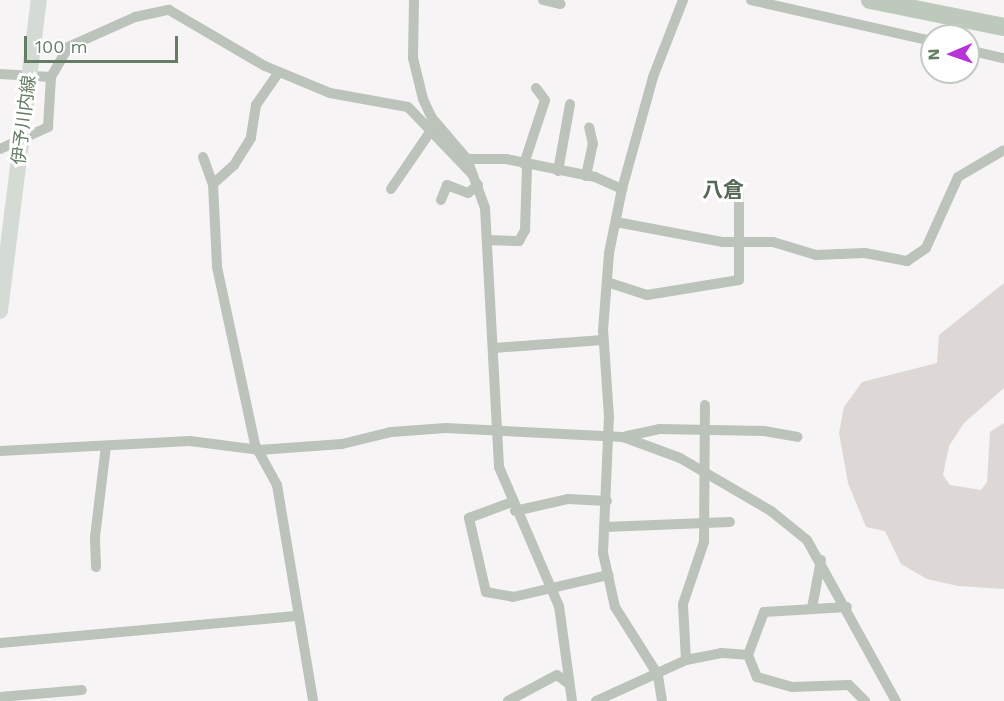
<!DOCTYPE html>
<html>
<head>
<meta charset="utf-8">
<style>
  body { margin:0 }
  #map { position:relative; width:1004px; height:701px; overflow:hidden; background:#f7f4f5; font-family:"Work Sans","Noto Sans JP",sans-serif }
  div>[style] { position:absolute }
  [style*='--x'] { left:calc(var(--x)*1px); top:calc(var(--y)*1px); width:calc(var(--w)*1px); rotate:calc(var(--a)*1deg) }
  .green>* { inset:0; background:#ddd7d5 }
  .river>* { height:18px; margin:-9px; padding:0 9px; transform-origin:9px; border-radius:9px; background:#bdc9bb }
  .minor>* { height:10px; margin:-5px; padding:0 5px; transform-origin:5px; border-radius:5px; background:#bbc3bb }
  .major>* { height:16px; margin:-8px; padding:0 8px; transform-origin:8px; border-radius:8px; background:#d4dbd4 }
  span { translate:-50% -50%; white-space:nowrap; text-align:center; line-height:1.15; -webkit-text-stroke:6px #fff; paint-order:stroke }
  .street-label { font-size:18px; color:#647d64 }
  .quarter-label { font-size:21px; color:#556955; font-weight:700 }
  .north { position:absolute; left:920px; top:24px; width:60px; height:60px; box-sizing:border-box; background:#fff; border:2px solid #c1cbc1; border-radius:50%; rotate:268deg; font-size:16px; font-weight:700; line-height:24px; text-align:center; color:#647d64 }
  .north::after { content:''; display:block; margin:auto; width:21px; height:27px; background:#b633d7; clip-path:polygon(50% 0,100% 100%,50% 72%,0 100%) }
  .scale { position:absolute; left:24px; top:36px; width:154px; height:27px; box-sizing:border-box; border:3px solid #647d64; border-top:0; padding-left:8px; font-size:18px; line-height:21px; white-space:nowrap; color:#647d64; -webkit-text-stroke:4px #fff; paint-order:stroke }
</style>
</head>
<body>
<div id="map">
  <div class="green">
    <i style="clip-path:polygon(1004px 283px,1004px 388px,964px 423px,949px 446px,943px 475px,950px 485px,981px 490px,987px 482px,990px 432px,1004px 423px,1004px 589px,958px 586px,927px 579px,901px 564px,885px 531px,866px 527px,848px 483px,839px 433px,844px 407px,862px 382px,937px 363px,939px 335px)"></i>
  </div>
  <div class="river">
    <i style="--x:870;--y:0;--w:137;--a:11.4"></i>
  </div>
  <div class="minor">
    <i style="--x:414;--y:0;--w:58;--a:91"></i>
    <i style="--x:413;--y:58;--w:42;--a:76.3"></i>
    <i style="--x:423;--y:99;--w:21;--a:65"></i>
    <i style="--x:432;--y:118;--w:54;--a:49.5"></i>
    <i style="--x:467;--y:159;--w:52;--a:69.8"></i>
    <i style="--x:485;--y:208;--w:259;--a:86.9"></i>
    <i style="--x:499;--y:467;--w:151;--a:66.7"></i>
    <i style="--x:559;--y:606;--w:96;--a:82.2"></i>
    <i style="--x:543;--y:0;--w:18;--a:13"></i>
    <i style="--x:751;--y:0;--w:186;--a:12.8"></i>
    <i style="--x:968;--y:50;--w:37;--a:13"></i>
    <i style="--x:279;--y:72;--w:40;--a:124.9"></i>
    <i style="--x:256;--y:105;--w:33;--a:99"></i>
    <i style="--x:251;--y:138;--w:32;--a:122"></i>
    <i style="--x:234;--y:165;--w:28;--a:138"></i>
    <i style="--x:213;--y:184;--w:83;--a:87.2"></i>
    <i style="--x:217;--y:267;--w:182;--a:77.9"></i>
    <i style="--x:255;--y:445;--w:46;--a:61.2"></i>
    <i style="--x:277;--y:485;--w:219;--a:80.5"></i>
    <i style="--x:0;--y:74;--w:51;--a:3.4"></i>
    <i style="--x:51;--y:77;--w:34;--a:-60"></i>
    <i style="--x:68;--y:47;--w:73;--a:-24.1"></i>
    <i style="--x:135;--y:17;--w:35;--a:-12"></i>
    <i style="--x:169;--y:10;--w:111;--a:30.3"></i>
    <i style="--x:265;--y:66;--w:70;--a:22.6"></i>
    <i style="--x:330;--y:93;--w:79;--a:10.2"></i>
    <i style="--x:408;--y:107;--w:93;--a:46.3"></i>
    <i style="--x:0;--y:149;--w:53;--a:-24.6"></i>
    <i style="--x:48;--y:127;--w:50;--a:-86.6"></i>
    <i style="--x:203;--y:157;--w:29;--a:70"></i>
    <i style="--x:467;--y:159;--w:39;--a:0"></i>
    <i style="--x:506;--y:159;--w:91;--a:11.4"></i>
    <i style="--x:595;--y:177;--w:30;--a:24"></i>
    <i style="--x:524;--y:164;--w:67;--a:-71.8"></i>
    <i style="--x:545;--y:100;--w:15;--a:-127"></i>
    <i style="--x:558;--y:171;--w:68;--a:-79.8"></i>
    <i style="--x:586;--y:176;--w:33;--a:-78"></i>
    <i style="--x:593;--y:144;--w:17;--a:-103"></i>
    <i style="--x:391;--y:189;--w:69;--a:-55.6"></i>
    <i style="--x:441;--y:200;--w:16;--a:-68"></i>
    <i style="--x:447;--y:185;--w:22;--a:21"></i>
    <i style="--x:468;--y:193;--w:13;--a:-39"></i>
    <i style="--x:616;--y:222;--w:109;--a:10.6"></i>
    <i style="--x:723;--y:242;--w:50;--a:0"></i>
    <i style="--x:773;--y:242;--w:45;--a:16.8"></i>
    <i style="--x:816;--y:255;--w:49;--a:-2.3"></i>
    <i style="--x:865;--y:253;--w:43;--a:10.8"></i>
    <i style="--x:907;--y:261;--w:23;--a:-34"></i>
    <i style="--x:926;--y:248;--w:78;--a:-65.7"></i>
    <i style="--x:958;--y:177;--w:53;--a:-30.4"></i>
    <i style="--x:487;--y:240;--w:32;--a:2"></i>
    <i style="--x:519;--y:241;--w:13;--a:-61"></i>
    <i style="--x:525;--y:230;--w:65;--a:-88.2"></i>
    <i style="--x:607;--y:282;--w:42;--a:18"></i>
    <i style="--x:647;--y:295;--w:93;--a:-9.3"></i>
    <i style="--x:739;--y:280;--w:88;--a:-90"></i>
    <i style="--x:494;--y:348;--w:109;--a:-4.2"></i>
    <i style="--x:627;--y:436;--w:33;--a:-12"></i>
    <i style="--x:659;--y:429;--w:105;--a:1.1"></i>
    <i style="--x:764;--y:431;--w:34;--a:10"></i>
    <i style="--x:0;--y:451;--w:190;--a:-3"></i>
    <i style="--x:190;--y:441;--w:70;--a:7.4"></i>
    <i style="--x:259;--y:450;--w:83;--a:-4.1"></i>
    <i style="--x:342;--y:444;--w:50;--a:-13.8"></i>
    <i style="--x:391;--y:432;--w:55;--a:-4.2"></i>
    <i style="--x:446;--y:428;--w:177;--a:2.9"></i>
    <i style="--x:623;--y:437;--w:61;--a:20.2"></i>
    <i style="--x:680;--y:458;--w:105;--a:30.2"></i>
    <i style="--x:771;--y:511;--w:46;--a:38.9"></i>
    <i style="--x:807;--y:540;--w:184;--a:61.1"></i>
    <i style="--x:512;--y:502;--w:46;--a:159.6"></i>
    <i style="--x:469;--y:518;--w:76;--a:77.1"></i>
    <i style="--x:486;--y:592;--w:27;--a:10"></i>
    <i style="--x:513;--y:597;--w:98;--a:-13"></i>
    <i style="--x:515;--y:511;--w:54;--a:-12.8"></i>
    <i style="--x:568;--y:499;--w:39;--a:3"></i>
    <i style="--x:605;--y:527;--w:125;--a:-2.3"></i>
    <i style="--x:96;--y:567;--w:30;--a:-92"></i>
    <i style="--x:95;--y:537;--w:92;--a:-83.1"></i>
    <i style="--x:812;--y:608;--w:49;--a:-79.4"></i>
    <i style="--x:0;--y:643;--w:300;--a:-5.2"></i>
    <i style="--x:748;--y:655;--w:46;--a:-69.6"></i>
    <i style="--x:764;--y:612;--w:83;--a:-3.4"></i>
    <i style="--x:686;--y:660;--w:56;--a:-93.1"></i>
    <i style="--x:683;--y:604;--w:65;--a:-71.3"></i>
    <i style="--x:704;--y:542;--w:137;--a:-89.6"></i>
    <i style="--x:0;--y:697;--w:82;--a:-4.9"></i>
    <i style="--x:508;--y:701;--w:55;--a:-28"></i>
    <i style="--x:557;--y:675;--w:15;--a:37"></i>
    <i style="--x:596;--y:701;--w:99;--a:-24.5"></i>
    <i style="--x:686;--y:660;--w:36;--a:-11"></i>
    <i style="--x:721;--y:653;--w:27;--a:4"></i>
    <i style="--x:748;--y:655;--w:24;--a:68"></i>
    <i style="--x:757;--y:677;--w:36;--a:16"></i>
    <i style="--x:792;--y:687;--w:57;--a:-2"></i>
    <i style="--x:849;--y:685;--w:23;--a:45"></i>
    <i style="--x:662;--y:701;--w:26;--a:-99"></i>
    <i style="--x:658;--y:675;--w:80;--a:-122.3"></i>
    <i style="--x:615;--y:607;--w:55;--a:-102.5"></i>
    <i style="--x:603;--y:553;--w:136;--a:-87.5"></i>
    <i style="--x:609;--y:417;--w:87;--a:-93.9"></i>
    <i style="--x:603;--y:330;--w:77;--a:-85.5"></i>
    <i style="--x:609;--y:253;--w:65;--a:-78.5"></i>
    <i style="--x:622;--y:189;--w:116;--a:-74.5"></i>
    <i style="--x:653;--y:77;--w:83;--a:-68.7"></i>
  </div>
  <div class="major">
    <i style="--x:0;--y:311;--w:313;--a:-82.9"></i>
  </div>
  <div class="street-label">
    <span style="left:24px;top:120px;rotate:-83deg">伊予川内線</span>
  </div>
  <div class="quarter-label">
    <span style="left:723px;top:190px">八倉</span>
  </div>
  <div class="north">N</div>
  <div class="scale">100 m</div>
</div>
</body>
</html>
